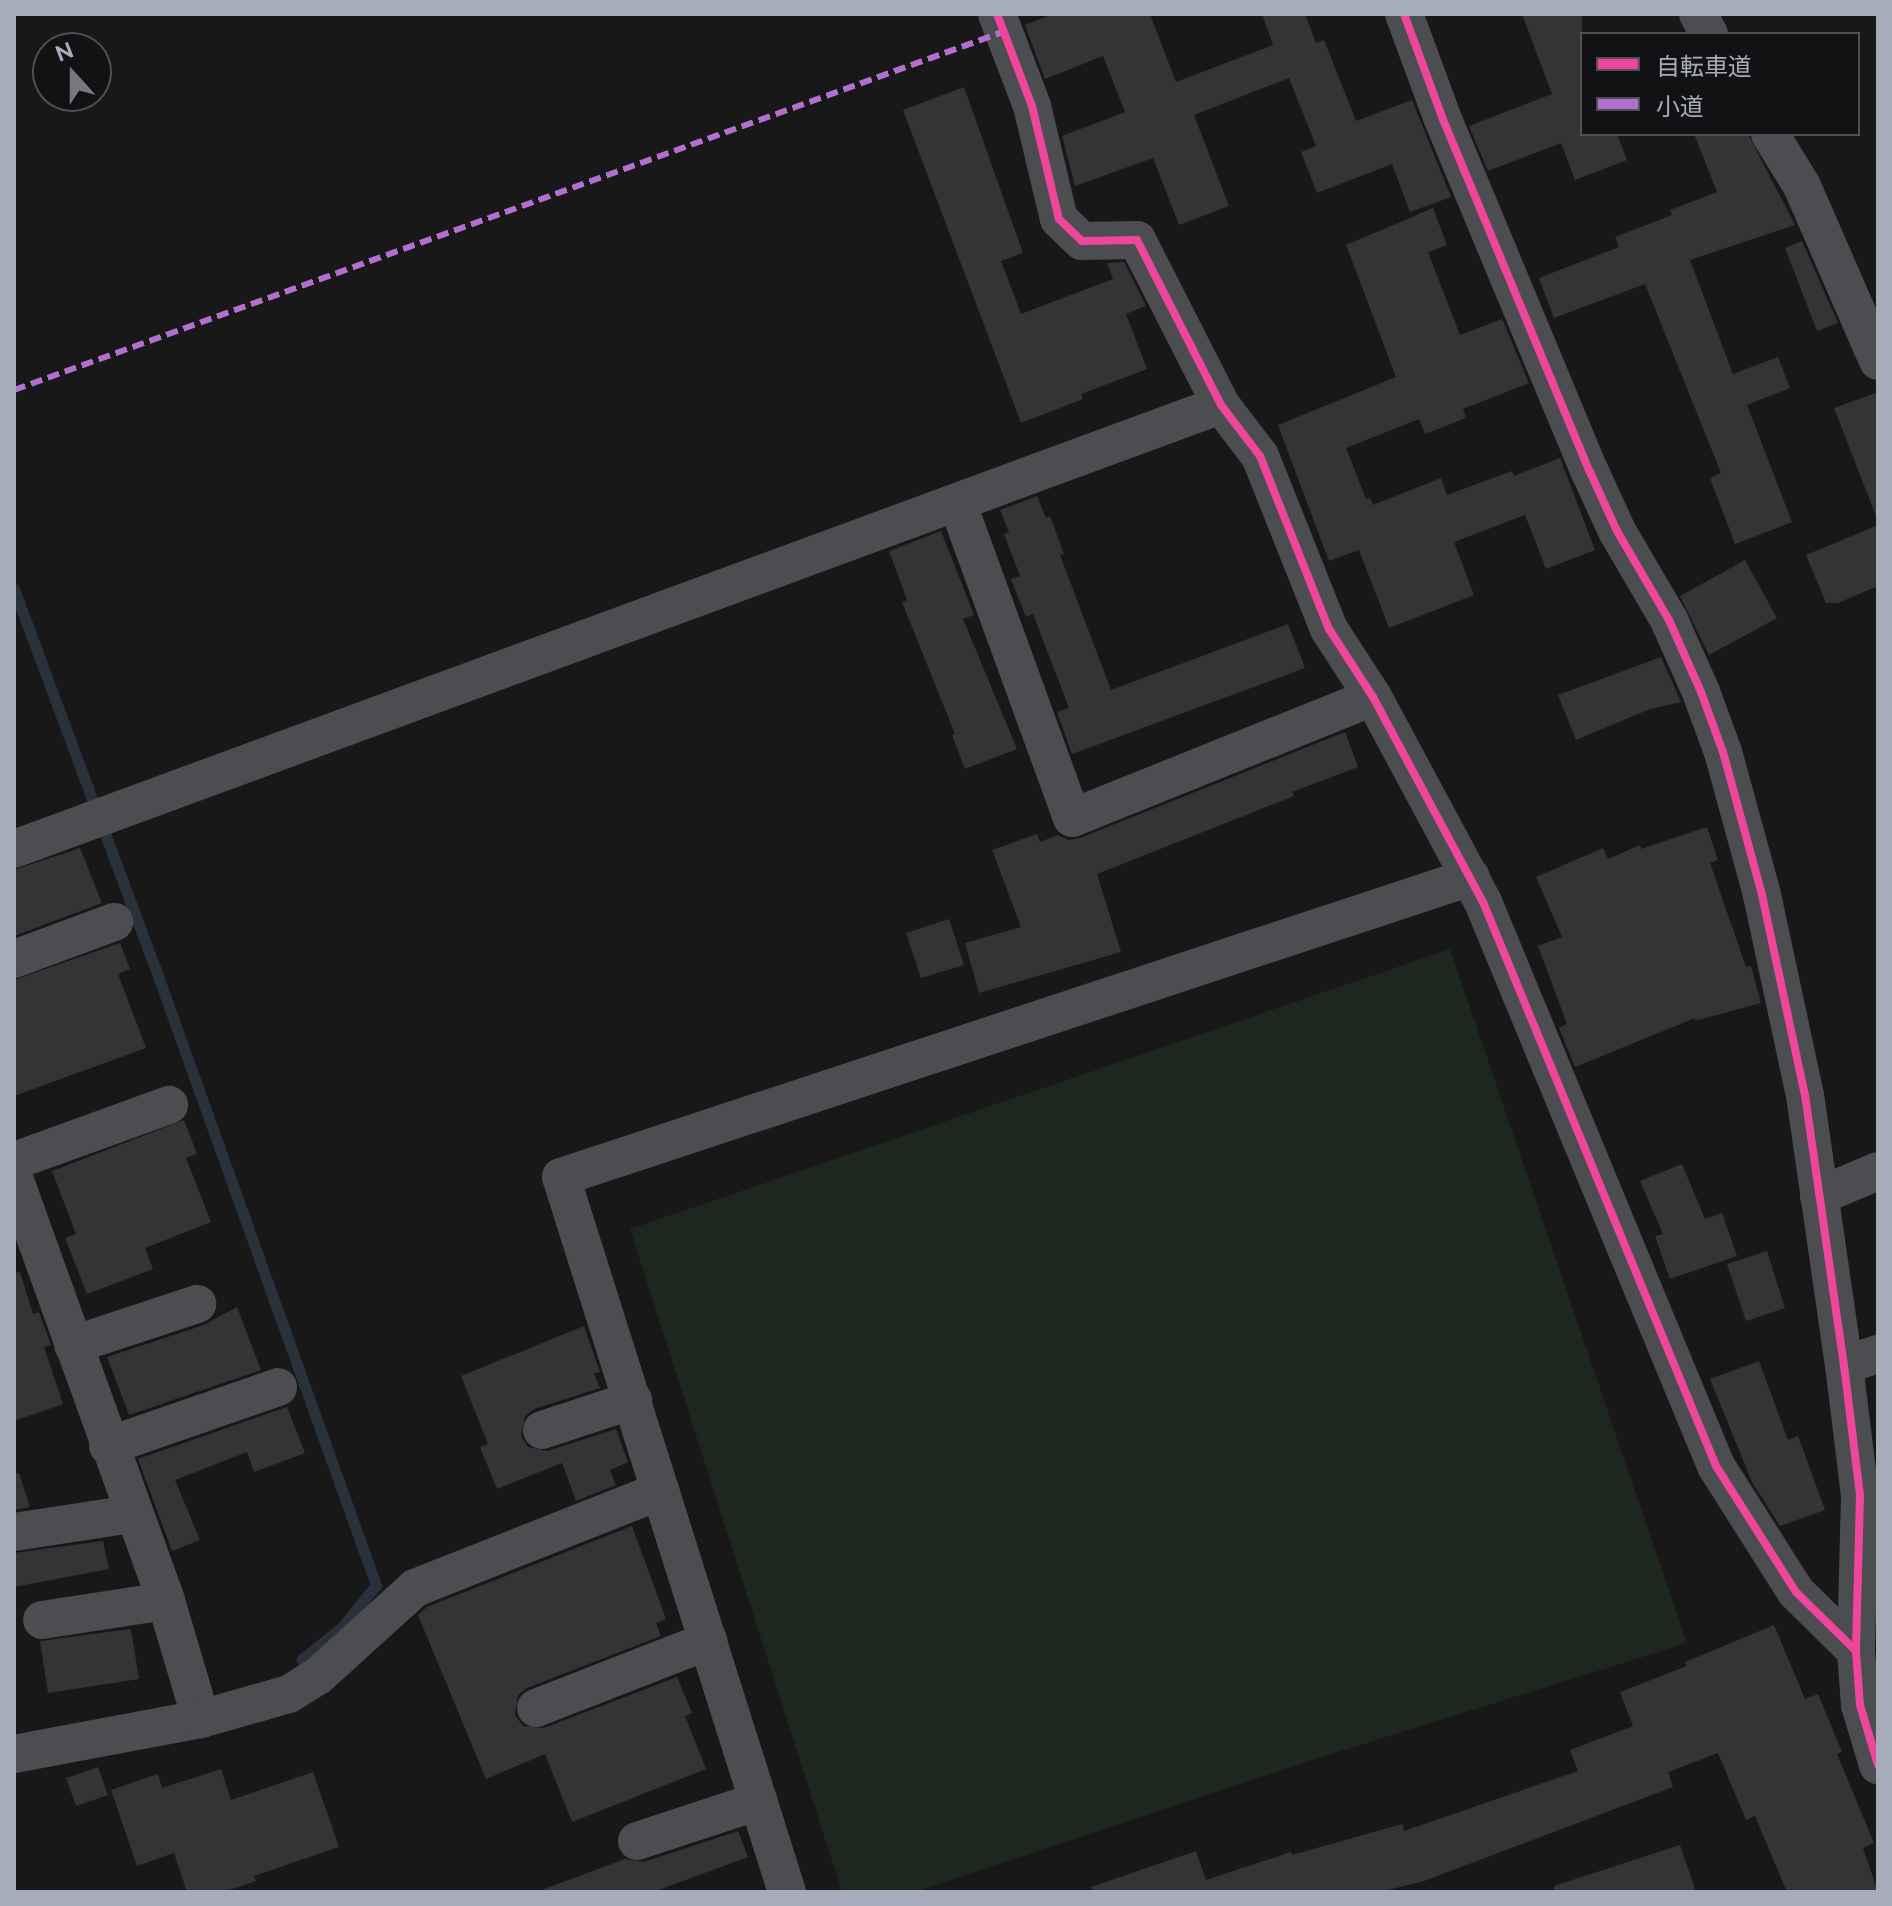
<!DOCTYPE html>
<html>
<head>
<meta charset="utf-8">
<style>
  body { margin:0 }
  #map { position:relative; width:1892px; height:1906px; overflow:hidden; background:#181818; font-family:Raleway,"Noto Sans JP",sans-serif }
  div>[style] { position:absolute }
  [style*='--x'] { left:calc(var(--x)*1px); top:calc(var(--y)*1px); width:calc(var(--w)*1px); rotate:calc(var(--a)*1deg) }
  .green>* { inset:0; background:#1d261f }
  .stream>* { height:11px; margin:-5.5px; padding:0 5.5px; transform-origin:5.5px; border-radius:5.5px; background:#29313b }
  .building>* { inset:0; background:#343436 }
  .minor>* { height:38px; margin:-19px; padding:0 19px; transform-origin:19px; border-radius:19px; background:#4b4d51 }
  .quiet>* { height:6px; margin-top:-3px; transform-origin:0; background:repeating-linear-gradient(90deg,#b36fd0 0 12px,transparent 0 18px) }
  .cycleway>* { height:8px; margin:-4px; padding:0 4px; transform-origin:4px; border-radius:4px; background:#ed469a }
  span { translate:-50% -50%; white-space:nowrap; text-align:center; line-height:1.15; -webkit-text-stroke:8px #121214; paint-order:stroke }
  .frame { position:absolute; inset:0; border:16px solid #a7acba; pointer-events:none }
  .legend { position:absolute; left:1580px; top:32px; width:280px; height:104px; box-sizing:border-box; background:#121214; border:2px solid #4e5056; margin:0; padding:10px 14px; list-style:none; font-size:24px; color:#a7acba }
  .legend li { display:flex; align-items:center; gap:16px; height:40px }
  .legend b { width:40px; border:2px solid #4e5056 }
  .north { position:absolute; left:32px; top:32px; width:80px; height:80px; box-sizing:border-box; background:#121214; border:2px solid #4e5056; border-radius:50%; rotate:339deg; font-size:22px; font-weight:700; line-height:32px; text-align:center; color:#a7acba }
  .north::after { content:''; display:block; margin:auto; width:28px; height:36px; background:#757881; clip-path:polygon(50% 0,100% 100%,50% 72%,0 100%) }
</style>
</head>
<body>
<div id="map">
  <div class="green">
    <i style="clip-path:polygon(1450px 949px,1687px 1643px,1309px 1761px,915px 1892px,842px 1892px,630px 1229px)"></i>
  </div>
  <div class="stream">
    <i style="--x:14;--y:589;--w:398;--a:69.6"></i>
    <i style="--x:153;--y:962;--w:662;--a:70.31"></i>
    <i style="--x:376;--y:1585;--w:55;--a:129.1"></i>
    <i style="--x:341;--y:1628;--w:50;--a:141.5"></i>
    <i style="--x:302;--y:1659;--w:10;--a:66"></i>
  </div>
  <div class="building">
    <i style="clip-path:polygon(1053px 14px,1150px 14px,1176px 82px,1273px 45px,1262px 14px,1305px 14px,1316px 43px,1324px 40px,1356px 121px,1412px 100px,1451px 197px,1410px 212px,1392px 164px,1317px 193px,1301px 152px,1316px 146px,1289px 78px,1194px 115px,1229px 206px,1179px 225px,1153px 158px,1075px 186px,1062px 136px,1125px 112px,1103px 56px,1045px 79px,1025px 25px)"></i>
    <i style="clip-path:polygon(1522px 14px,1582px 14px,1582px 134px,1617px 134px,1627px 160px,1575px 180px,1561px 143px,1488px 171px,1469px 126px,1552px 94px)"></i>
    <i style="clip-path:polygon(964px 87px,1023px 253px,1001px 261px,1021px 314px,1113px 279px,1107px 263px,1124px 262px,1146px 306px,1126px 314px,1147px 369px,1081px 394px,1083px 399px,1021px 423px,903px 110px)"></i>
    <i style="clip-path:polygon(1694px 134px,1748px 134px,1795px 225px,1690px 260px,1733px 374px,1778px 357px,1790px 388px,1747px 405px,1792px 522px,1735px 544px,1710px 478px,1721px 473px,1645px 284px,1554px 318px,1539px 278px,1619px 247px,1615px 237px,1672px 215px,1670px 210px,1717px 192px)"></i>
    <i style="clip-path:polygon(1433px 208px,1447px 245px,1428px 252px,1460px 335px,1502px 319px,1529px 383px,1463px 409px,1466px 418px,1425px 434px,1419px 419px,1346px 448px,1366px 499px,1370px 498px,1373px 505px,1441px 478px,1447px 495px,1512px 471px,1514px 476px,1560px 458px,1595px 550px,1546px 569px,1525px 515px,1454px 542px,1474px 595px,1389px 628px,1359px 550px,1329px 561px,1278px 425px,1396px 377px,1346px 245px)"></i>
    <i style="clip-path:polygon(1802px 241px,1838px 323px,1817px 331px,1785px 248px)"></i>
    <i style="clip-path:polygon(1878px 392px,1878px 515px,1876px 516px,1834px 408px)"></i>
    <i style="clip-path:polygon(1037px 496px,1046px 518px,1050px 516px,1064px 554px,1060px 555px,1111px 690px,1288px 624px,1305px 668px,1072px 754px,1057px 712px,1069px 708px,1033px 614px,1026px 617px,1011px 579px,1020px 576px,1004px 534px,1009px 532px,1000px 510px)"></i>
    <i style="clip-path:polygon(1878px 525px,1878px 586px,1838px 603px,1826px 603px,1806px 555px)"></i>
    <i style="clip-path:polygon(941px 531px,974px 615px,963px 619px,1017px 749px,965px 769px,952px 735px,955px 734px,902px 602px,907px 600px,889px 551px)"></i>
    <i style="clip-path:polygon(1745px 560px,1777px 618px,1709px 655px,1680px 596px)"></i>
    <i style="clip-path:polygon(1661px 657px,1681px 702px,1650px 709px,1576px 740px,1558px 695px)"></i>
    <i style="clip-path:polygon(1345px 732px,1358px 767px,1292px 792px,1294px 796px,1097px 874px,1121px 952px,979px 993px,965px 943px,1021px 927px,992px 850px,1037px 834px,1040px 842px,1058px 835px,1068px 840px,1080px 838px)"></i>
    <i style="clip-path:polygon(1707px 827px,1718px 860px,1710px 863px,1746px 967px,1751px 966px,1761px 1003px,1695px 1021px,1695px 1018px,1575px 1067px,1559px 1028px,1567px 1024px,1538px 946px,1562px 937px,1536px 877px,1603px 848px,1608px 859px,1640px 845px,1641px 849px)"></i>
    <i style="clip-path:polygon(80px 848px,102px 903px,14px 936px,14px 870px)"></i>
    <i style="clip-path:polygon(949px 919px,964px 965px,921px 978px,906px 933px)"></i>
    <i style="clip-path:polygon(120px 943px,130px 969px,118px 974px,146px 1048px,14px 1096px,14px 980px)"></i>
    <i style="clip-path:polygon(184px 1120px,197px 1154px,186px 1158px,211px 1222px,145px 1248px,153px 1269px,87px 1294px,65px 1238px,76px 1234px,52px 1171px)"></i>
    <i style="clip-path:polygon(1682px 1164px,1705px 1219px,1722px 1213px,1737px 1256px,1670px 1279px,1655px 1236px,1663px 1234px,1640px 1181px)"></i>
    <i style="clip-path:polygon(1767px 1251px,1785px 1308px,1746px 1321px,1727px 1264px)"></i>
    <i style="clip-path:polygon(20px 1272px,33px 1314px,39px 1312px,51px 1345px,44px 1347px,63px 1404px,14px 1421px,14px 1273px)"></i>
    <i style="clip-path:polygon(237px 1307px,261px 1370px,129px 1415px,107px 1357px,204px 1325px)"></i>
    <i style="clip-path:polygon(584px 1326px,600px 1372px,594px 1374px,600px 1388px,534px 1409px,525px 1416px,521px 1436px,528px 1447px,548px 1451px,616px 1429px,628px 1462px,610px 1470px,616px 1485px,576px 1501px,562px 1463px,497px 1489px,480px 1447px,488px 1444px,461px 1376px)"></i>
    <i style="clip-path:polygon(1759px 1361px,1788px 1440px,1798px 1436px,1825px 1510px,1780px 1526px,1752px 1482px,1710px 1379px)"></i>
    <i style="clip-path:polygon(287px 1407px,305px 1453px,254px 1472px,247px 1452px,175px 1480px,200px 1540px,172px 1551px,138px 1459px)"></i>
    <i style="clip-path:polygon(19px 1473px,30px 1507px,14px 1510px,14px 1474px)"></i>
    <i style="clip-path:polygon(632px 1526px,666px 1619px,656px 1623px,661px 1636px,527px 1688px,518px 1695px,515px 1715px,523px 1726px,544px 1728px,677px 1677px,692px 1713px,685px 1716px,706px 1769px,572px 1822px,545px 1754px,486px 1779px,418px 1615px,427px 1607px)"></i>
    <i style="clip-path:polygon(103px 1541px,109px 1569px,14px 1587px,14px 1553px)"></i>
    <i style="clip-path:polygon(1774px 1625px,1805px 1699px,1818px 1694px,1842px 1752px,1837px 1754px,1874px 1843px,1863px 1848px,1878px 1892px,1787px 1892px,1755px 1816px,1746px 1820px,1718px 1753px,1668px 1772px,1673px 1787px,1424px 1881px,1380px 1892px,1092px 1892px,1091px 1887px,1196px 1851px,1206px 1880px,1291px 1852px,1292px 1855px,1402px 1824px,1404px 1831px,1578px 1771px,1570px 1750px,1633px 1726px,1620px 1692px,1687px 1666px,1685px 1662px)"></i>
    <i style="clip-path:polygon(131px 1629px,139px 1679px,48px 1693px,40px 1641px)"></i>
    <i style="clip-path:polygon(98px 1767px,108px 1795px,76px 1806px,66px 1778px)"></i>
    <i style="clip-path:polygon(221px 1769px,231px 1800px,313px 1772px,339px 1847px,254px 1876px,256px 1881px,223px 1892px,187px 1892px,174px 1853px,137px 1866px,111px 1790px,158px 1774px,162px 1788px)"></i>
    <i style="clip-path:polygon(738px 1831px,748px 1857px,653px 1892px,545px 1892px,544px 1889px,625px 1859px,644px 1862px)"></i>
    <i style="clip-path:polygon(1680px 1845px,1696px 1892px,1554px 1892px,1554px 1886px)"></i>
  </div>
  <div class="minor">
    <i style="--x:997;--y:14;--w:98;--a:69.2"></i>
    <i style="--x:1032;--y:106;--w:116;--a:76.6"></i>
    <i style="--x:1059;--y:219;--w:32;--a:44"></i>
    <i style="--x:1082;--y:241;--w:55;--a:-1"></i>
    <i style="--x:1137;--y:240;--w:185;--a:63"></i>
    <i style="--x:1221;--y:405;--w:64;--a:52.6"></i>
    <i style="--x:1260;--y:456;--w:186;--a:68.3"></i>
    <i style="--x:1329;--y:629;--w:81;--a:57.1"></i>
    <i style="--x:1373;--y:697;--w:233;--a:61.8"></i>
    <i style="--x:1483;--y:902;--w:610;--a:67.55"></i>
    <i style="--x:1716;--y:1466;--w:149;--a:57.6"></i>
    <i style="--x:1796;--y:1592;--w:84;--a:44.5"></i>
    <i style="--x:1404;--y:14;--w:110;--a:69.7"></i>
    <i style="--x:1442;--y:117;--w:385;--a:67.4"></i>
    <i style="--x:1590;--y:472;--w:65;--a:65.4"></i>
    <i style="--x:1617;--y:531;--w:103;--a:59.7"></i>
    <i style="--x:1669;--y:620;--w:79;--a:66"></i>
    <i style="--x:1701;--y:692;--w:64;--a:69.9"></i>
    <i style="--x:1723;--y:752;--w:148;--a:74.7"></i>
    <i style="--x:1762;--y:895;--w:205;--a:77.9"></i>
    <i style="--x:1805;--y:1095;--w:273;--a:81.8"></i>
    <i style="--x:1844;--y:1365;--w:132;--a:83"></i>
    <i style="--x:1860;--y:1496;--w:155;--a:91.5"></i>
    <i style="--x:1856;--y:1651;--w:54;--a:85.8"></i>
    <i style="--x:1860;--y:1705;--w:63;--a:73.3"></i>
    <i style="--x:1698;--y:14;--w:23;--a:61"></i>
    <i style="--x:1770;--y:134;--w:61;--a:58.4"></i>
    <i style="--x:1802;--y:186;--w:191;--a:66.5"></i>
    <i style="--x:957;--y:502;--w:336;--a:70"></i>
    <i style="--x:1072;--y:818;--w:324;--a:-21.9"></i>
    <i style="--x:14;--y:849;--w:1286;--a:-20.2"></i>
    <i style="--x:14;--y:959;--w:107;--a:-20.3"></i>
    <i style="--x:14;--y:1161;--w:165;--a:-19.9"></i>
    <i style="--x:14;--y:1178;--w:449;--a:70.2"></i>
    <i style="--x:166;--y:1601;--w:123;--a:73.5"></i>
    <i style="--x:1819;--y:1196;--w:64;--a:-23"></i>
    <i style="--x:73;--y:1345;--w:131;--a:-18.3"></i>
    <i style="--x:1844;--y:1365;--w:36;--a:-18"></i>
    <i style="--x:542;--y:1430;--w:96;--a:-18.2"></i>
    <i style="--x:108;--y:1446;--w:180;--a:-19.1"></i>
    <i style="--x:14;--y:1532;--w:119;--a:-8.7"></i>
    <i style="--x:42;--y:1620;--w:125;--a:-8.7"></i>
    <i style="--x:536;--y:1708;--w:185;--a:-21.3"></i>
    <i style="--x:14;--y:1754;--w:190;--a:-10.6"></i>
    <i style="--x:201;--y:1719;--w:91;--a:-15.9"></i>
    <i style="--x:289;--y:1694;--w:34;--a:-32"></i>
    <i style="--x:318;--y:1676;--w:131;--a:-42.2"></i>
    <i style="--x:415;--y:1588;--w:264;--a:-21.6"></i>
    <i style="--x:637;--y:1841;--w:128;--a:-18.2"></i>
    <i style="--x:787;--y:1892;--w:750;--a:-107.54"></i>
    <i style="--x:561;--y:1177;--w:958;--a:-18.25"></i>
  </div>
  <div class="quiet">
    <i style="--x:14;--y:390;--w:1054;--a:-19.91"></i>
  </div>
  <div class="cycleway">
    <i style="--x:997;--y:14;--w:98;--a:69.2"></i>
    <i style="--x:1032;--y:106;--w:116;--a:76.6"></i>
    <i style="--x:1059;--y:219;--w:32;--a:44"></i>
    <i style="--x:1082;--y:241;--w:55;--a:-1"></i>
    <i style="--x:1137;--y:240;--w:185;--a:63"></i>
    <i style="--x:1221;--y:405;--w:64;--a:52.6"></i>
    <i style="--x:1260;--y:456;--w:186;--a:68.3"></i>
    <i style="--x:1329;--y:629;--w:81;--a:57.1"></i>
    <i style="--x:1373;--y:697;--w:233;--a:61.8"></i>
    <i style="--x:1483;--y:902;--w:610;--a:67.55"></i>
    <i style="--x:1716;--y:1466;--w:149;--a:57.6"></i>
    <i style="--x:1796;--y:1592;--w:84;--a:44.5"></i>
    <i style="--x:1404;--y:14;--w:110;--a:69.7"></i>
    <i style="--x:1442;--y:117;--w:385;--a:67.4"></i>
    <i style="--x:1590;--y:472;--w:65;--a:65.4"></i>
    <i style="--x:1617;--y:531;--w:103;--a:59.7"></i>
    <i style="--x:1669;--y:620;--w:79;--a:66"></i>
    <i style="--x:1701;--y:692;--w:64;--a:69.9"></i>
    <i style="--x:1723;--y:752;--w:148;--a:74.7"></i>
    <i style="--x:1762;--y:895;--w:205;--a:77.9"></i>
    <i style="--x:1805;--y:1095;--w:273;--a:81.8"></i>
    <i style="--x:1844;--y:1365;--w:132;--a:83"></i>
    <i style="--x:1860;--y:1496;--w:155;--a:91.5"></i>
    <i style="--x:1856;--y:1651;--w:54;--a:85.8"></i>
    <i style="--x:1860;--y:1705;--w:63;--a:73.3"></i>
  </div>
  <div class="frame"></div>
  <ul class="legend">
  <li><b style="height:10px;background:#ed469a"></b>自転車道</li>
  <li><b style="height:10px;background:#b36fd0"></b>小道</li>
  </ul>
  <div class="north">N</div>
</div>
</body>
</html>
